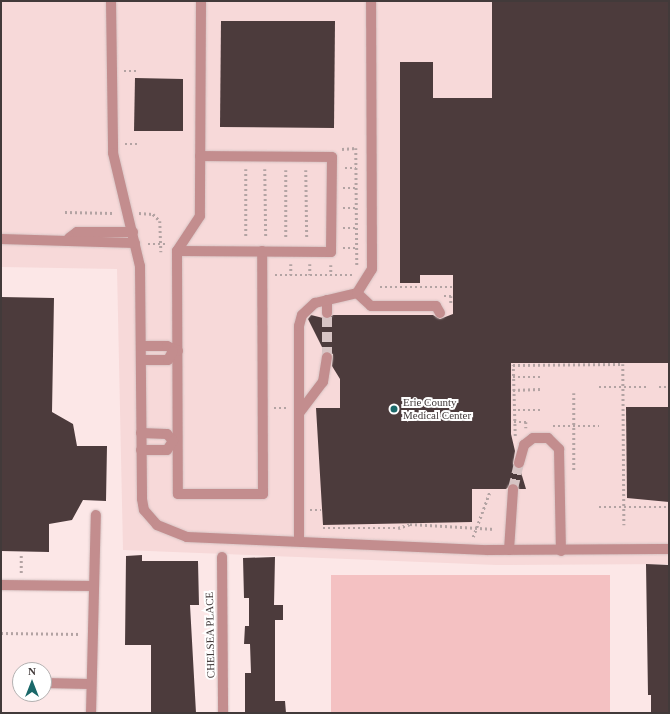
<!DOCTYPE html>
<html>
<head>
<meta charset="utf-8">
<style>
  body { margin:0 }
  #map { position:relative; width:670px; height:714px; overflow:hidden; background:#fce7e7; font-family:"Times New Roman",serif }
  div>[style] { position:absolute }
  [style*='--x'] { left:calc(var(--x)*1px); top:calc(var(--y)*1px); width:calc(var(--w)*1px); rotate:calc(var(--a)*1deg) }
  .built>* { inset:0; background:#f7d9d9 }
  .green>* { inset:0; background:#f4c1c2 }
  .building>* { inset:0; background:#4c3b3c }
  .minor-tunnel>* { height:10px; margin-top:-5px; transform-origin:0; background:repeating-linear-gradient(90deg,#d7c4c4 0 10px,transparent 0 15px) }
  .path>* { height:2.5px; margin-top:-1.25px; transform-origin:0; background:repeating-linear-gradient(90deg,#b3a3a3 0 2px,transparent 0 5px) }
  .roads { filter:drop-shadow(0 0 1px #d7c4c4) drop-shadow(0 0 1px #d7c4c4) }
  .minor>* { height:10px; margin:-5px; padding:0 5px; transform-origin:5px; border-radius:5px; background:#c38d8e }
  .dots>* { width:11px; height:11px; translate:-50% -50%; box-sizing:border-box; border:2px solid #fff; border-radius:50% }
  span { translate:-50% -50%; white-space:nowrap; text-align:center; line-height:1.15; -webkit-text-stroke:4px #fff; paint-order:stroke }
  .poi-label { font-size:11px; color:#423a3a }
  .left { translate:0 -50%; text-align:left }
  .street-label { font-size:11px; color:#423a3a }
  .frame { position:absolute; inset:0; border:2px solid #423a3a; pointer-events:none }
  .north { position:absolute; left:12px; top:662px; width:40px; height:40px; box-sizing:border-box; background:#fff; border:1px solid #b3b0b0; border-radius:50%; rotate:0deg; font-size:11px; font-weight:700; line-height:16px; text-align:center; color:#423a3a }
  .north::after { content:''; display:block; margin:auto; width:14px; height:18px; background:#1a6869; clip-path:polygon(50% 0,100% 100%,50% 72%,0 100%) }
</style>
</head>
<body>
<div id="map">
  <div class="built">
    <i style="clip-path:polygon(1px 1px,669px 1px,669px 564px,496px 565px,123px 550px,117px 269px,1px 267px)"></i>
  </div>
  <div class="green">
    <i style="clip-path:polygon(331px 575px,610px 575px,610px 713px,331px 713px)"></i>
  </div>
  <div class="building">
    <i style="clip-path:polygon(492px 1px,669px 1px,669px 363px,511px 363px,511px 434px,515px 451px,513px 464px,520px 469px,526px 489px,519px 489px,513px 483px,506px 489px,472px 489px,472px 522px,323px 525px,316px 408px,340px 408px,340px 379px,332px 366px,333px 354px,324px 351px,308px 319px,311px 315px,327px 319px,333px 315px,433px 315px,440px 319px,453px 314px,453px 275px,420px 275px,420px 283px,400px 283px,400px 62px,433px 62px,433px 98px,492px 98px)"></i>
    <i style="clip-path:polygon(221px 21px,335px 21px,334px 128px,220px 127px)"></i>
    <i style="clip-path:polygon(135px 78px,183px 79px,183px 131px,134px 131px)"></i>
    <i style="clip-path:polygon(1px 297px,54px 298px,52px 412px,73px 424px,77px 446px,107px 446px,106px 501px,83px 500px,72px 520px,49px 524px,49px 552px,1px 551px)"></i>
    <i style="clip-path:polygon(626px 407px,669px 407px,669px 502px,627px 498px)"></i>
    <i style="clip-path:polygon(142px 555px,142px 561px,198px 561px,199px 605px,190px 605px,196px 713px,151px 713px,151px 645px,125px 645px,126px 556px)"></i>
    <i style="clip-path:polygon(275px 557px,274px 605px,283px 605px,283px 620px,275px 620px,275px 701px,285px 701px,286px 713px,245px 713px,245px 673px,251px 673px,250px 644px,244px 644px,245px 626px,249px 626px,249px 598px,244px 598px,243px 558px)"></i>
    <i style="clip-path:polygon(646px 564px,669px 565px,669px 713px,651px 713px,651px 695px,648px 695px)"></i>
  </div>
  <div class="minor-tunnel">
    <i style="--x:327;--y:357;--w:44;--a:-90"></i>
    <i style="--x:513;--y:489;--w:27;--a:-77"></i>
  </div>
  <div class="path">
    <i style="--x:124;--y:71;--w:15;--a:0"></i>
    <i style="--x:125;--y:144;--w:15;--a:0"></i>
    <i style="--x:342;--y:149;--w:14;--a:-4"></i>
    <i style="--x:356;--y:148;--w:119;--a:89.5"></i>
    <i style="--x:345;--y:168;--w:11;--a:0"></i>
    <i style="--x:246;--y:169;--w:69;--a:90"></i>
    <i style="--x:265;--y:169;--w:69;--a:89.2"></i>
    <i style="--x:286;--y:170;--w:69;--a:90"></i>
    <i style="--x:306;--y:170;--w:69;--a:89.2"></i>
    <i style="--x:343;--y:188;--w:14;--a:0"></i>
    <i style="--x:343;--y:208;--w:14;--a:0"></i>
    <i style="--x:65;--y:212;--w:48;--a:1.2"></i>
    <i style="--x:139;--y:213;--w:14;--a:4"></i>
    <i style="--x:153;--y:214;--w:10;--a:45"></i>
    <i style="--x:160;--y:221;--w:31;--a:88"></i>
    <i style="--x:343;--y:228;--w:14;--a:0"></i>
    <i style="--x:148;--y:244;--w:19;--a:0"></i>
    <i style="--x:343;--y:248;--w:14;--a:0"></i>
    <i style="--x:291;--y:264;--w:11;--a:90"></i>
    <i style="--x:310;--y:264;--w:11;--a:90"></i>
    <i style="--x:331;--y:265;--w:10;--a:90"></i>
    <i style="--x:275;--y:275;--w:79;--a:0"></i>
    <i style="--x:380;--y:287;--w:72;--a:0"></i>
    <i style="--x:444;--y:296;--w:7;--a:0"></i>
    <i style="--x:451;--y:296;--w:9;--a:90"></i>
    <i style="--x:513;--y:377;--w:27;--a:0"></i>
    <i style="--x:599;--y:387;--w:50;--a:0"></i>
    <i style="--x:659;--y:387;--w:10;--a:0"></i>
    <i style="--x:513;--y:390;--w:27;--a:-2"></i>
    <i style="--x:574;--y:393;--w:78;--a:90"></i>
    <i style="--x:274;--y:408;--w:13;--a:0"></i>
    <i style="--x:513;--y:410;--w:28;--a:0"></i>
    <i style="--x:514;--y:422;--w:12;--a:0"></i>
    <i style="--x:526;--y:422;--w:6;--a:90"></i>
    <i style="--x:553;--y:426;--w:46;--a:0"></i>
    <i style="--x:515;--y:436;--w:71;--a:-91.6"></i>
    <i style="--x:513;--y:365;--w:110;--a:-0.5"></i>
    <i style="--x:623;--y:364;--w:161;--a:89.6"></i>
    <i style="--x:599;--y:507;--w:70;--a:0"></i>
    <i style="--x:310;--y:510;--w:11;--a:0"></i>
    <i style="--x:323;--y:528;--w:75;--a:0"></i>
    <i style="--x:398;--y:528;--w:13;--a:-18"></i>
    <i style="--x:410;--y:524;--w:85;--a:3.4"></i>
    <i style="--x:473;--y:537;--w:49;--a:-69.7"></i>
    <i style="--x:21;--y:573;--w:19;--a:-90"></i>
    <i style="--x:1;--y:633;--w:80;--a:0.7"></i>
  </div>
  <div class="roads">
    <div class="minor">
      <i style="--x:111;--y:1;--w:152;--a:89.2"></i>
      <i style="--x:113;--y:153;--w:116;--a:76.6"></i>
      <i style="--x:140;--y:266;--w:233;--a:89.5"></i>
      <i style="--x:142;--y:499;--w:11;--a:80"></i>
      <i style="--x:144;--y:510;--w:20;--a:49"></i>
      <i style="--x:157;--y:525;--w:32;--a:22"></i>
      <i style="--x:187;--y:537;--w:301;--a:2.5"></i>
      <i style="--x:488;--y:550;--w:181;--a:-0.3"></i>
      <i style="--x:201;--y:1;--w:215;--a:90.3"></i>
      <i style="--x:200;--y:216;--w:42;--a:123.3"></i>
      <i style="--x:177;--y:251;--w:243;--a:89.8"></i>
      <i style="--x:178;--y:494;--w:85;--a:0"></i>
      <i style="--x:263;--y:494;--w:243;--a:-90.2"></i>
      <i style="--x:69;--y:238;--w:10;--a:-37"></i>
      <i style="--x:77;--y:232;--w:56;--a:0"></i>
      <i style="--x:1;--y:239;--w:134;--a:1.7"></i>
      <i style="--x:177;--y:251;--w:154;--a:0.4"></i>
      <i style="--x:331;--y:252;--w:95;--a:-89.4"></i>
      <i style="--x:332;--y:157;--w:132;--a:-179.6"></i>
      <i style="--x:357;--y:293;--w:19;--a:43"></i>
      <i style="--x:371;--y:306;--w:65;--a:0"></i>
      <i style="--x:436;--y:306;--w:8;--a:60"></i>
      <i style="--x:327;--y:313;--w:13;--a:-90"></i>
      <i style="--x:141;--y:346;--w:26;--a:0"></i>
      <i style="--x:167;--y:346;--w:12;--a:24"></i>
      <i style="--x:141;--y:360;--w:27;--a:0"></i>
      <i style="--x:168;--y:360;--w:10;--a:-61"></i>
      <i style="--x:300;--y:412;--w:38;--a:-53"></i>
      <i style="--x:323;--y:382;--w:25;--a:-81"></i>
      <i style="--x:141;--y:433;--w:26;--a:2"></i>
      <i style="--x:167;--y:434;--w:9;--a:49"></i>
      <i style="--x:141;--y:450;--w:26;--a:0"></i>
      <i style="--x:167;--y:450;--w:11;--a:-56"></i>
      <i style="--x:519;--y:463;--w:19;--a:-74"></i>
      <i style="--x:524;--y:445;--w:11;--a:-38"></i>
      <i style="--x:533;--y:438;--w:15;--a:0"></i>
      <i style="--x:548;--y:438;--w:16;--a:45"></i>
      <i style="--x:559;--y:449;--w:102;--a:88.9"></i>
      <i style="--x:299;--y:540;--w:214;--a:-90"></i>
      <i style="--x:299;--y:326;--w:11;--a:-75"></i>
      <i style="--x:302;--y:315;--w:18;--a:-43"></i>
      <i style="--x:315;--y:303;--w:43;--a:-13.4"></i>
      <i style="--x:357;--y:293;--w:28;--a:-58"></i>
      <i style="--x:372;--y:269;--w:268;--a:-90.2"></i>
      <i style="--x:509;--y:550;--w:61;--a:-86.2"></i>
      <i style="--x:222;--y:557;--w:156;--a:89.6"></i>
      <i style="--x:1;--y:585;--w:92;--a:0.6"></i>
      <i style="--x:44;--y:683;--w:46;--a:1.2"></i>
      <i style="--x:91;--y:713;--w:198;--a:-88.6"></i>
    </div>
  </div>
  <div class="dots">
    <i style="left:394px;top:409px;background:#1a6869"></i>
  </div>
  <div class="poi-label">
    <span class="left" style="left:403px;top:409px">Erie County<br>Medical Center</span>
  </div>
  <div class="street-label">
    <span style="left:210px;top:635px;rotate:-91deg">CHELSEA PLACE</span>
  </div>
  <div class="frame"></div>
  <div class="north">N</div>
</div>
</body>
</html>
